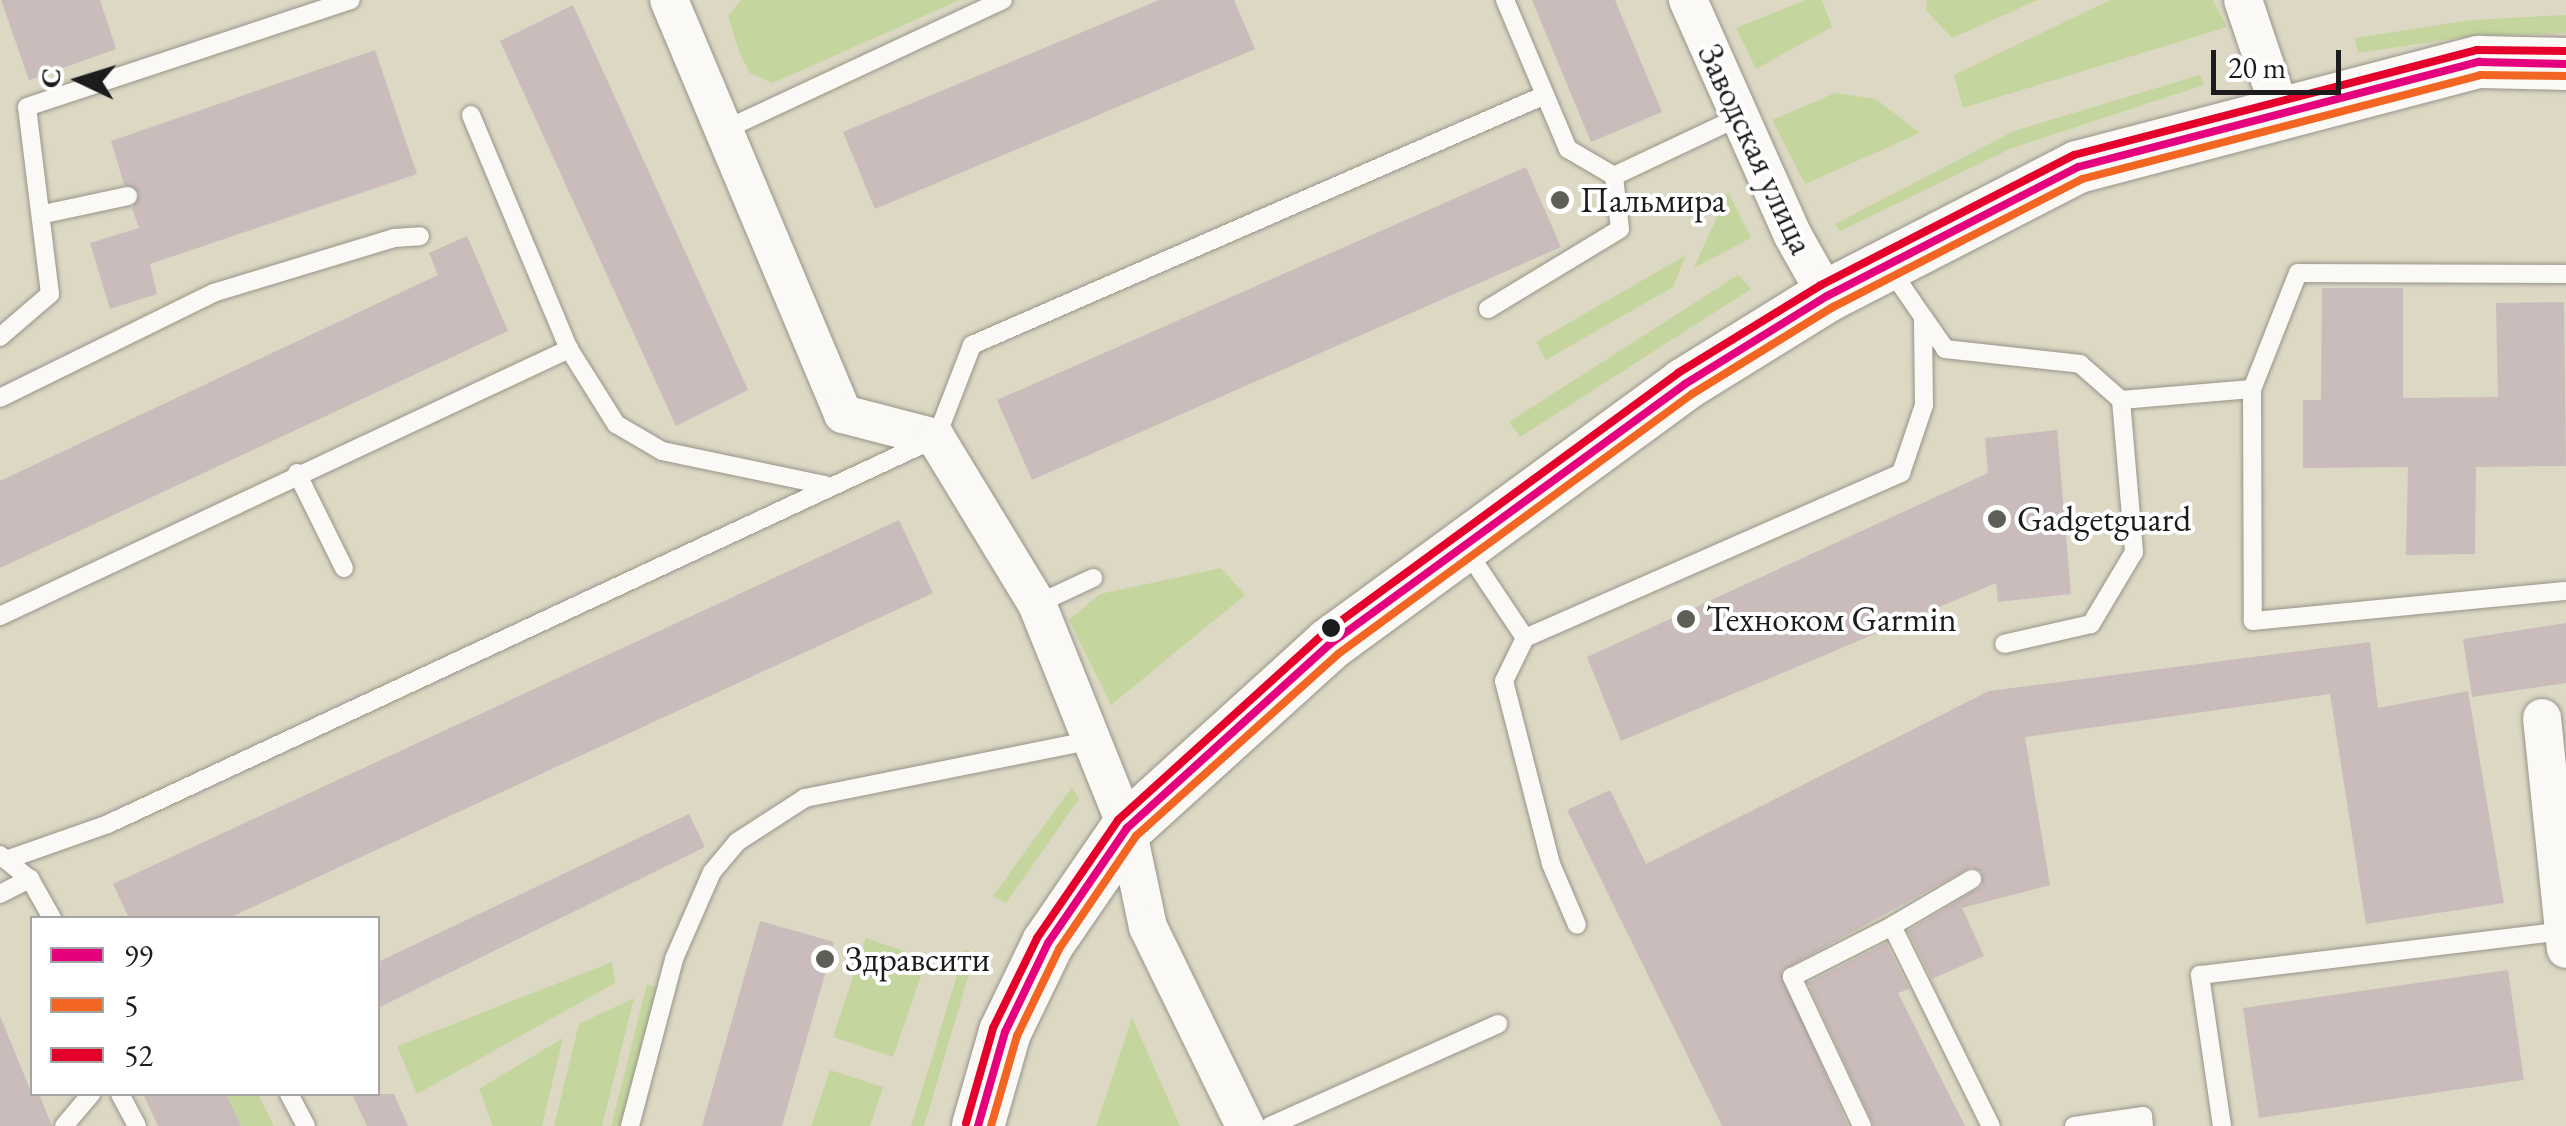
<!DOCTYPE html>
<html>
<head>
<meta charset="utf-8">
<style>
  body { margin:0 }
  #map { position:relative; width:2566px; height:1126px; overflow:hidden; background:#dcd8c4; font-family:"EB Garamond",serif }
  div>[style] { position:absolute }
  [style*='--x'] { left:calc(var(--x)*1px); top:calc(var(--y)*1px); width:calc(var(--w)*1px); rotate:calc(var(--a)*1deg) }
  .green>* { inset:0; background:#c4d69e }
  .building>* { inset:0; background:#cbbcbc }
  .roads { filter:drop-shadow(0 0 2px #979489) drop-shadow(0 0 2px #979489) }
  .lane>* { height:18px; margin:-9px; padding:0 9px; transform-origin:9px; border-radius:9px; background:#faf9f6 }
  .street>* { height:38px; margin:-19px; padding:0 19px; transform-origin:19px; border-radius:19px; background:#faf9f6 }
  .secondary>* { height:52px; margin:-26px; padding:0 26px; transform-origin:26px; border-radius:26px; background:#faf9f6 }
  .bus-1>* { height:8px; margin:-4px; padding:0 4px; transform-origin:4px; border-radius:4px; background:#e5007d }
  .bus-2>* { height:8px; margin:-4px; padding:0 4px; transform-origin:4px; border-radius:4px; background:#f26522 }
  .bus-3>* { height:8px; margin:-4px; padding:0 4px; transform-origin:4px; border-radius:4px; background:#e4002b }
  .dots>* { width:28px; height:28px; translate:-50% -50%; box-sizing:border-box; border:5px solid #fff; border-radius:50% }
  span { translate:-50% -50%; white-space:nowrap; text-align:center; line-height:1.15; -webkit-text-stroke:8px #fff; paint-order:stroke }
  .street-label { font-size:35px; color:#1c1c1c }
  .poi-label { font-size:35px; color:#1c1c1c }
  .left { translate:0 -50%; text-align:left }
  .legend { position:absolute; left:30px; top:916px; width:350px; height:180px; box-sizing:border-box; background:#fff; border:2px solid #a4a4a4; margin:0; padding:12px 18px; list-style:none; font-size:30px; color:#1c1c1c }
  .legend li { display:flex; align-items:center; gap:20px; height:50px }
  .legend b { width:50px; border:2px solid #a4a4a4 }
  .north { position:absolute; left:30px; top:30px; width:100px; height:100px; -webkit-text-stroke:8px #fff; paint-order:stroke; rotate:274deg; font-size:28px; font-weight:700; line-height:40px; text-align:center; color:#1c1c1c }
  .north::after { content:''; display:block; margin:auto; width:35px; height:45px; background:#1c1c1c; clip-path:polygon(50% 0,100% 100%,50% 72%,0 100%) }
  .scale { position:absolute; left:2211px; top:50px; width:130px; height:45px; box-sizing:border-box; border:5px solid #1c1c1c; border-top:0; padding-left:12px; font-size:30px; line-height:35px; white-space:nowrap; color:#1c1c1c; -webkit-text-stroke:8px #fff; paint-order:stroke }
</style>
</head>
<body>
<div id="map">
  <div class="green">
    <i style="clip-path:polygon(741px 0,960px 0,773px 83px,750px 73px,740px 54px,728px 16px)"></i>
    <i style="clip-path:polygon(1805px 0,1822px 0,1832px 27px,1756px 69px,1736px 28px)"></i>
    <i style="clip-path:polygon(1927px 0,2038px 0,1952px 38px,1926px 10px)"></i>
    <i style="clip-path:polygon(2110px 0,2213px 0,2227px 27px,1963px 108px,1954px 75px)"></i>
    <i style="clip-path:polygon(2566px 15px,2566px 33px,2472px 36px,2358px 53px,2355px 38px,2471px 20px)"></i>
    <i style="clip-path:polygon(2200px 75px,2204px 85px,2012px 148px,1840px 231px,1835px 224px,2014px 131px)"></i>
    <i style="clip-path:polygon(1835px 93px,1876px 99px,1920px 133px,1805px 184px,1772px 120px)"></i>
    <i style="clip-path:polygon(1728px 192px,1751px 238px,1694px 268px)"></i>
    <i style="clip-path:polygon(1686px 255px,1673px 287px,1546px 360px,1536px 342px)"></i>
    <i style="clip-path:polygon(1738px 275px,1751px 289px,1520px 437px,1509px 422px)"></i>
    <i style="clip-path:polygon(1221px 568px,1245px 595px,1111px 705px,1069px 620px,1100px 594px)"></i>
    <i style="clip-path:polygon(1072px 787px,1079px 799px,1006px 903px,993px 896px)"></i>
    <i style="clip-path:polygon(866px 938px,927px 959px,893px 1057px,833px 1037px)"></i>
    <i style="clip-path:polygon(965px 949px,975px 954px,924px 1126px,911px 1126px)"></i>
    <i style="clip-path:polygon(612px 962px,615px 983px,417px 1094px,397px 1046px)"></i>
    <i style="clip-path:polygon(647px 984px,659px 988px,624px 1126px,611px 1126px)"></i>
    <i style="clip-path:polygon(634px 998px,602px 1126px,554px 1126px,579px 1024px)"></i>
    <i style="clip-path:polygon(1132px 1017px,1180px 1126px,1096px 1126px)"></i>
    <i style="clip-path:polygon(563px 1038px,542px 1126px,493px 1126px,479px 1089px)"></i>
    <i style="clip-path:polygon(830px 1070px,883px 1087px,870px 1126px,811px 1126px)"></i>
    <i style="clip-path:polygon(226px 1094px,258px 1094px,274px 1126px,241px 1126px)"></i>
  </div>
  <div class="building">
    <i style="clip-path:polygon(1px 0,100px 0,116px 49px,29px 80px)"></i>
    <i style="clip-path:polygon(1159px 0,1234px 0,1255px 49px,875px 209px,843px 132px)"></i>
    <i style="clip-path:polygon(1532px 0,1615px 0,1662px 112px,1591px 142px)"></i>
    <i style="clip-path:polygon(573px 5px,748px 390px,676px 426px,500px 41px)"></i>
    <i style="clip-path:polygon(375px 50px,417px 174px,150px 264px,157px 294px,110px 309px,90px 243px,139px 228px,132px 208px,140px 194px,124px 184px,111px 141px)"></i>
    <i style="clip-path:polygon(1526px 167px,1561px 247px,1032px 480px,997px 400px)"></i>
    <i style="clip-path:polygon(467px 236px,508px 331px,0 568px,0 481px,438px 275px,429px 253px)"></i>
    <i style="clip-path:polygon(2322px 288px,2403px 288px,2403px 398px,2498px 397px,2496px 303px,2564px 302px,2566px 466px,2476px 467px,2475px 554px,2406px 555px,2408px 467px,2303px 468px,2303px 400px,2321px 400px)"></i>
    <i style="clip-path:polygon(2057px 430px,2071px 594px,1998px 602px,1996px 583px,1621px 741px,1587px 657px,1988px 473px,1985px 438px)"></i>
    <i style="clip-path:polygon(899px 520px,933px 593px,229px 918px,129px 918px,113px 884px)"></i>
    <i style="clip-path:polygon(2566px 623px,2566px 683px,2472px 697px,2463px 639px)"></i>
    <i style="clip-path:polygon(2370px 642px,2378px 708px,2468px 691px,2504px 903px,2366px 924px,2330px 694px,2025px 737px,2050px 885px,1962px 908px,1984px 956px,1932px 979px,1908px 931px,1982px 886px,1982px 872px,1971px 867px,1781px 971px,1848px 1126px,1722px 1126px,1567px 810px,1610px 790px,1646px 864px,1989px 691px)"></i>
    <i style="clip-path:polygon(689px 814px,705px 847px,378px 1008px,378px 962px)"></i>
    <i style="clip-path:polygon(760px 921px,834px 942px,782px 1126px,702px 1126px)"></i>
    <i style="clip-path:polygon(1886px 943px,1909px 989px,1898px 993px,1965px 1126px,1874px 1126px,1808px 983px)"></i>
    <i style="clip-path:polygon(2508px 970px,2524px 1080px,2259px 1118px,2243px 1008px)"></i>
    <i style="clip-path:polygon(0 1016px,32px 1094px,39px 1094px,52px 1126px,0 1126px)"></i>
    <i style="clip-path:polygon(143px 1094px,226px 1094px,241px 1126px,158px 1126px)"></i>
    <i style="clip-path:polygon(352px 1094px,394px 1094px,408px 1126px,367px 1126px)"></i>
  </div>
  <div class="roads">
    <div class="lane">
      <i style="--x:1505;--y:0;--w:162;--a:67.1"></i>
      <i style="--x:1568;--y:149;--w:53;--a:30.4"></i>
      <i style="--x:471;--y:115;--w:254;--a:67.3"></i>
      <i style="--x:569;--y:349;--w:89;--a:57.9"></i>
      <i style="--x:616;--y:424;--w:53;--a:30.4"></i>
      <i style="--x:662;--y:451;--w:167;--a:11.8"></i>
      <i style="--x:722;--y:131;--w:310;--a:-25"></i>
      <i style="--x:1614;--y:176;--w:138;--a:-25.3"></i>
      <i style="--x:44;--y:214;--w:86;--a:-12.1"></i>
      <i style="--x:2566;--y:274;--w:268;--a:-179.8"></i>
      <i style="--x:2298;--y:273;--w:125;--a:111.6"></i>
      <i style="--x:2252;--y:389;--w:232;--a:89.8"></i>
      <i style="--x:2253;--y:621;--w:314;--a:-5.5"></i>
      <i style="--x:1488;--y:309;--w:154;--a:-31.2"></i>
      <i style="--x:1620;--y:229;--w:53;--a:-96.5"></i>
      <i style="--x:1923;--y:317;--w:39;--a:55"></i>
      <i style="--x:1945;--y:349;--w:136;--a:6.3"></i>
      <i style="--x:2080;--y:364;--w:55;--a:41.3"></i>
      <i style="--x:2121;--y:400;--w:153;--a:85.1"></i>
      <i style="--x:2134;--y:552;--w:84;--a:120.8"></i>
      <i style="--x:2091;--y:624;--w:89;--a:167.1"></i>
      <i style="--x:0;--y:337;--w:66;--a:-40.7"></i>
      <i style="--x:50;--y:294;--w:188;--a:-97"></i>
      <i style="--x:27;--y:107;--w:341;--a:-18.3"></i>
      <i style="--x:0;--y:398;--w:237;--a:-26.2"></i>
      <i style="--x:213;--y:293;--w:189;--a:-16.9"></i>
      <i style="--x:394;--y:238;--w:26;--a:-4"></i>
      <i style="--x:2121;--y:400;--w:131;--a:-4.8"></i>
      <i style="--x:297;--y:473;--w:106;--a:63.7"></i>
      <i style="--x:1467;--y:551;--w:105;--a:56.3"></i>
      <i style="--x:1525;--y:638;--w:48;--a:116"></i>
      <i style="--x:1504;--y:681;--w:189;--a:75.6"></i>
      <i style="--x:1551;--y:864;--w:66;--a:66.9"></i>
      <i style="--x:1037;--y:604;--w:62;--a:-24.9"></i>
      <i style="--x:0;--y:616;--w:629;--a:-25.14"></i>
      <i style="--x:1525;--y:638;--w:411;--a:-23.7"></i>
      <i style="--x:1901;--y:473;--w:72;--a:-71.3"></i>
      <i style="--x:1924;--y:405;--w:88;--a:-90.7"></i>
      <i style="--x:1923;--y:317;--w:58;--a:-124.5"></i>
      <i style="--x:0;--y:855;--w:38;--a:39"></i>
      <i style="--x:30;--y:879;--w:45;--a:60.6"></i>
      <i style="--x:6;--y:860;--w:108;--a:-19.4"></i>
      <i style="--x:108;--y:824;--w:914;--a:-24.99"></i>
      <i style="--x:936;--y:438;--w:100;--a:-68.8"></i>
      <i style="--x:972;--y:345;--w:625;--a:-23.57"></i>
      <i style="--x:0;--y:894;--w:34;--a:-27"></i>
      <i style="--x:1892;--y:926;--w:93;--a:-30.4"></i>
      <i style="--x:120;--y:1094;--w:36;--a:62"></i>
      <i style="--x:289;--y:1094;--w:36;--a:62"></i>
      <i style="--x:64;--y:1126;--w:42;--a:-49.8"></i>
      <i style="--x:630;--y:1126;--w:173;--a:-75.2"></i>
      <i style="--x:674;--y:959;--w:95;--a:-66.4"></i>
      <i style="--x:712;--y:872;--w:39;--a:-50"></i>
      <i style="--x:737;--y:842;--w:81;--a:-32.9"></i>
      <i style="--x:805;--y:798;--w:293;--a:-11.4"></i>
      <i style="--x:1270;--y:1126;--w:250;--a:-24.1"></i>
      <i style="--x:1862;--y:1126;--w:165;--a:-115.2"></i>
      <i style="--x:1792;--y:977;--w:112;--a:-27"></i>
      <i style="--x:1892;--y:926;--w:223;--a:63.7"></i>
      <i style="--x:2074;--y:1126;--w:70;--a:-8.2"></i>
      <i style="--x:2143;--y:1116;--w:10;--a:84"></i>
      <i style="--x:2222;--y:1126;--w:153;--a:-98.3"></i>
      <i style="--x:2200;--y:975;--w:367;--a:-6.9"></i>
    </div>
    <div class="street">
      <i style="--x:669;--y:0;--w:449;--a:67.2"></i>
      <i style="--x:843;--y:414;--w:96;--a:14.5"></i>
      <i style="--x:936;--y:438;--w:194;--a:58.7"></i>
      <i style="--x:1037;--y:604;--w:241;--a:68.1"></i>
      <i style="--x:1127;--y:828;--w:101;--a:78"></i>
      <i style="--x:1148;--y:927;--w:221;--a:64"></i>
      <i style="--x:1688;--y:0;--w:256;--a:66"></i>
      <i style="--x:1792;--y:234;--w:71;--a:60.6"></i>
      <i style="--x:2243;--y:0;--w:119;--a:71.4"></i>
      <i style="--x:2542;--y:718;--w:232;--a:84.1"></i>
    </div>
    <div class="secondary">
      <i style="--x:978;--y:1126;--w:98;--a:-74"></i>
      <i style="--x:1005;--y:1032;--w:99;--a:-64.2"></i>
      <i style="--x:1048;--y:943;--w:140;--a:-55.5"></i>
      <i style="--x:1127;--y:828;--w:274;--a:-42.2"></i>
      <i style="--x:1330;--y:644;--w:440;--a:-36.2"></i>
      <i style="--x:1685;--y:384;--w:167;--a:-31.8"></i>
      <i style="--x:1827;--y:296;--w:282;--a:-27.2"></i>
      <i style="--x:2078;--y:167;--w:415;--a:-14.7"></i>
      <i style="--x:2479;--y:62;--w:87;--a:1.3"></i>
    </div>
  </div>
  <div class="bus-1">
    <i style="--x:978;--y:1126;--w:98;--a:-74"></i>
    <i style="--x:1005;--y:1032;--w:99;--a:-64.2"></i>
    <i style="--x:1048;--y:943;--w:140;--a:-55.5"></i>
    <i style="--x:1127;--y:828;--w:274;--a:-42.2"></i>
    <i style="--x:1330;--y:644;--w:440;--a:-36.2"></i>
    <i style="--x:1685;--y:384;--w:167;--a:-31.8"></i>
    <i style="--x:1827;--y:296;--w:282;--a:-27.2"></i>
    <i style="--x:2078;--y:167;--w:415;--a:-14.7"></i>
    <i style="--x:2479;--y:62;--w:87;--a:1.3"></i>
  </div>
  <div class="bus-2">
    <i style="--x:991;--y:1126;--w:94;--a:-73.9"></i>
    <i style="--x:1017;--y:1036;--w:97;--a:-64.2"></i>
    <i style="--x:1059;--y:949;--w:137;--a:-55.7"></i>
    <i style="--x:1136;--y:836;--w:272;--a:-42"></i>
    <i style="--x:1338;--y:654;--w:439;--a:-36.3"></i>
    <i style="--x:1692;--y:394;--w:166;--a:-31.7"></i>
    <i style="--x:1833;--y:307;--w:280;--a:-27.2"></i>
    <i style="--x:2082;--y:179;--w:411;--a:-14.6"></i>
    <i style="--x:2480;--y:75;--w:86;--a:0.7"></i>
  </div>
  <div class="bus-3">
    <i style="--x:966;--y:1123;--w:99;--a:-74.1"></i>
    <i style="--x:993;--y:1028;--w:100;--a:-63.9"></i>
    <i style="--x:1037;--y:938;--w:143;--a:-55.5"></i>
    <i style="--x:1118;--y:820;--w:277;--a:-42.2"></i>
    <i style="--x:1323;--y:634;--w:441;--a:-36.3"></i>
    <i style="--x:1678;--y:373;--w:168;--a:-31.6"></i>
    <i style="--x:1821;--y:285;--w:284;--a:-27.2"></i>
    <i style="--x:2074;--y:155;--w:416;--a:-14.6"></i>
    <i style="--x:2477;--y:50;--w:89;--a:0.6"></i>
  </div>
  <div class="dots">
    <i style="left:1560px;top:200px;background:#5f5e57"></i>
    <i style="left:1997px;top:519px;background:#5f5e57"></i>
    <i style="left:1686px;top:619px;background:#5f5e57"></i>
    <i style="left:1331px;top:628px;background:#1c1c1c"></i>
    <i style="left:825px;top:959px;background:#5f5e57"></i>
  </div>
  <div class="street-label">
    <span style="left:1756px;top:149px;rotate:65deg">Заводская улица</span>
  </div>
  <div class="poi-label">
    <span class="left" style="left:1580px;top:200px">Пальмира</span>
    <span class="left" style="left:2017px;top:519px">Gadgetguard</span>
    <span class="left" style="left:1706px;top:619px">Техноком Garmin</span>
    <span class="left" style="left:845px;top:959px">Здравсити</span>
  </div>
  <ul class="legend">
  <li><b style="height:12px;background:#e5007d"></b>99</li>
  <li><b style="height:12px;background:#f26522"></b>5</li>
  <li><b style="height:12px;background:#e4002b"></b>52</li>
  </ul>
  <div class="north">С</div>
  <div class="scale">20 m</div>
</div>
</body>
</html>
